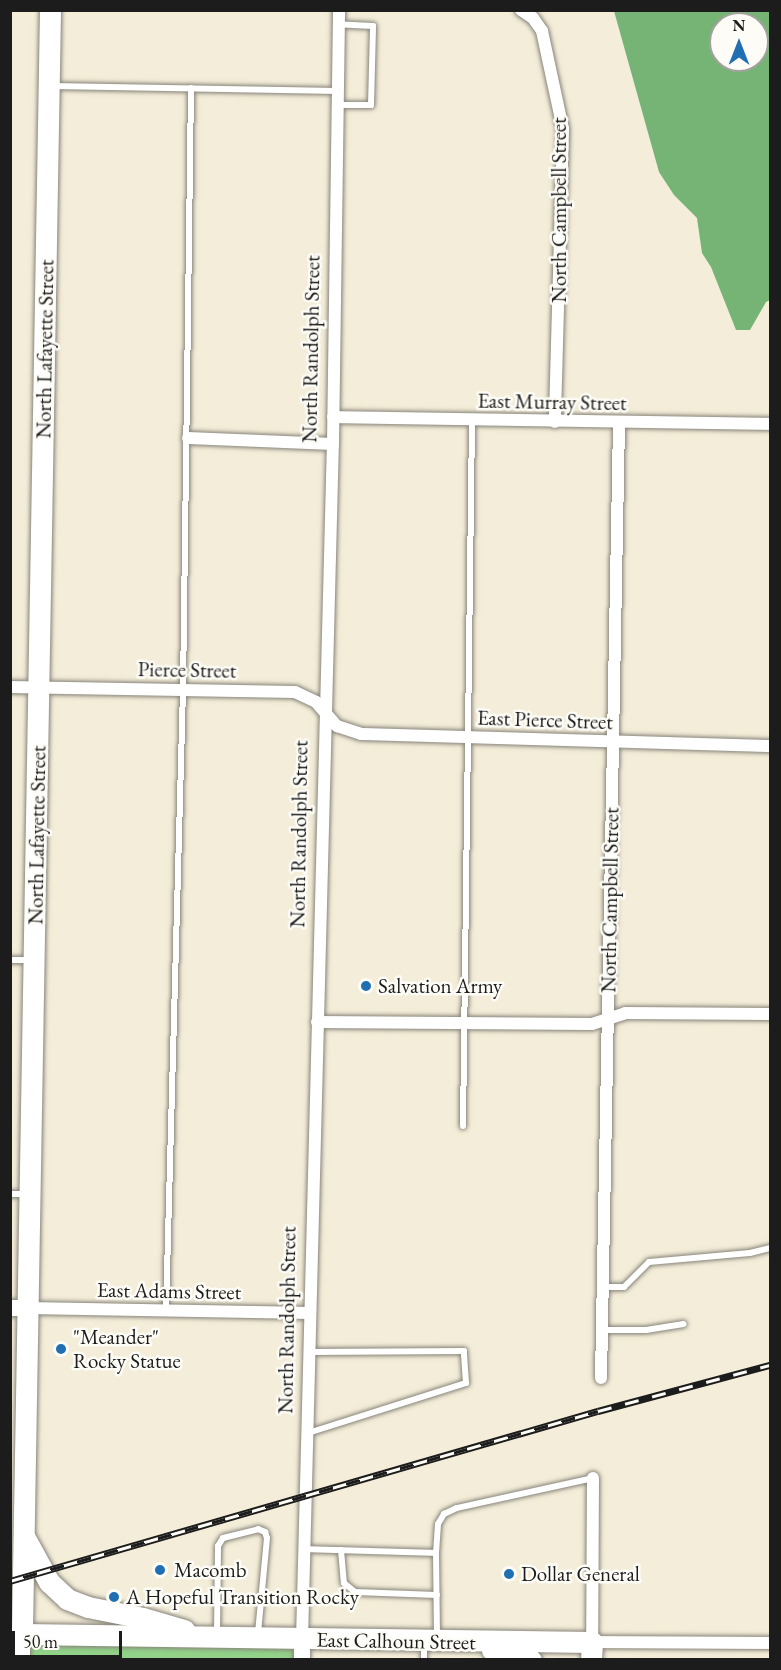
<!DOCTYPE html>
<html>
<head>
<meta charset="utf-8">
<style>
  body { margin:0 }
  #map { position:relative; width:781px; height:1670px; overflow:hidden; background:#f3edd9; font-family:"EB Garamond",serif }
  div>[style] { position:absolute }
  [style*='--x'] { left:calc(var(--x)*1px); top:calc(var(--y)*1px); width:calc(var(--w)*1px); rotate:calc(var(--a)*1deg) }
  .green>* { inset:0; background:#92d289 }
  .forest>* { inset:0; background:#75b475 }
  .roads { filter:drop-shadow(0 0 2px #88847a) drop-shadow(0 0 2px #88847a) }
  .lane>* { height:6px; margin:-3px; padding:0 3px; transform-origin:3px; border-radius:3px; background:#fff }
  .street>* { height:12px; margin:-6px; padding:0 6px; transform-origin:6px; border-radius:6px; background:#fff }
  .secondary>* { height:16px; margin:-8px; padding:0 8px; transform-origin:8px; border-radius:8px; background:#fff }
  .highway>* { height:21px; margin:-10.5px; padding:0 10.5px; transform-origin:10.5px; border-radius:10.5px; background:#fff }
  .rail>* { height:7px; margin-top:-3.5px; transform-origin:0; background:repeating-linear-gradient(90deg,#fdfcf7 0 14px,#1c1c1c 0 28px); box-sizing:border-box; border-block:2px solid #1c1c1c }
  .dots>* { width:16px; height:16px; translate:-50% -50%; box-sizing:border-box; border:3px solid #fdfcf7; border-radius:50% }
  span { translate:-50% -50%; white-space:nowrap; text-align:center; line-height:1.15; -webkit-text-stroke:5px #fdfcf7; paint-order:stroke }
  .street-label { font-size:21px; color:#1c1c1c }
  .poi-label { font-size:21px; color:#1c1c1c }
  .left { translate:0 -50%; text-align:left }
  .frame { position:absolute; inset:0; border:12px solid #1c1c1c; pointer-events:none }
  .north { position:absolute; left:709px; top:12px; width:60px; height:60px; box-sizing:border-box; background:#fdfcf7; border:2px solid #a3a29f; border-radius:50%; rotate:0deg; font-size:16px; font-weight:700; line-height:24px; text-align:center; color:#1c1c1c }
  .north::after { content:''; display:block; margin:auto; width:21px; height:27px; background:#1f6fb2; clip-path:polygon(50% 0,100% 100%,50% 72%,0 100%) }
  .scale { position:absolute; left:12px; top:1631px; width:110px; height:27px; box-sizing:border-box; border:3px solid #1c1c1c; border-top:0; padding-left:8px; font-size:18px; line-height:21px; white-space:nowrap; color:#1c1c1c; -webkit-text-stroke:4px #fdfcf7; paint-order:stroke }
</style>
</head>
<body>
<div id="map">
  <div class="green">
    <i style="clip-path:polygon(22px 1634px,302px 1640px,302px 1659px,22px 1660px)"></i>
  </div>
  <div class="forest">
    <i style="clip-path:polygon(evenodd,614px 11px,770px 11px,770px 300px,766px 302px,750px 330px,736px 330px,711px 267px,702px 253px,697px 218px,674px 195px,659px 172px,614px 11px,721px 24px,757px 24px,757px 60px,721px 60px,721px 24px)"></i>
  </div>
  <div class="roads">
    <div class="lane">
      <i style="--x:52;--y:86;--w:286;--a:1"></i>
      <i style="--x:338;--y:105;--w:33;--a:0"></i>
      <i style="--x:371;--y:105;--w:79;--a:-88.5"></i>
      <i style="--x:373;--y:26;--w:35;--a:-177"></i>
      <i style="--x:10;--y:960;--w:20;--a:0"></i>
      <i style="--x:463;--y:1126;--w:706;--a:-89.27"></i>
      <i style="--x:10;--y:1194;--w:16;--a:0"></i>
      <i style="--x:603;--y:1287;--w:21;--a:0"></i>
      <i style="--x:624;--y:1287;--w:35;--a:-45"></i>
      <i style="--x:649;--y:1262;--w:101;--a:-5.1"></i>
      <i style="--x:750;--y:1253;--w:21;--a:-14"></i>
      <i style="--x:166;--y:1310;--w:620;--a:-88.43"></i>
      <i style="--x:183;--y:690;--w:602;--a:-89.24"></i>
      <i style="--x:602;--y:1330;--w:44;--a:0"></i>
      <i style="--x:646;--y:1330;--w:38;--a:-9"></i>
      <i style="--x:308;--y:1433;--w:166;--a:-17.6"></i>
      <i style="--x:466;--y:1383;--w:32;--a:-94"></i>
      <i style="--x:464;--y:1351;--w:154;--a:179.6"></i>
      <i style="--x:304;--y:1549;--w:132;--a:1.7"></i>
      <i style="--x:436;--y:1553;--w:84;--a:89.3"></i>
      <i style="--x:341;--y:1550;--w:33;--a:85"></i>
      <i style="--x:344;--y:1583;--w:14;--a:39"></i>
      <i style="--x:355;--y:1592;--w:82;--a:2.1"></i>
      <i style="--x:436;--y:1553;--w:29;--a:-86"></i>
      <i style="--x:438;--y:1524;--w:12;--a:-59"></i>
      <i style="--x:444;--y:1514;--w:14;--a:-25"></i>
      <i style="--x:457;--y:1508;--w:139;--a:-12.4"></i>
      <i style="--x:217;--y:1632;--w:86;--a:-89.3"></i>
      <i style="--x:218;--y:1546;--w:9;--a:-58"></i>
      <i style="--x:223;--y:1538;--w:36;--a:-14"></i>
      <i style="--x:258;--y:1529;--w:8;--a:23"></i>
      <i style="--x:265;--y:1532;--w:6;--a:72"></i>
      <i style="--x:267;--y:1538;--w:95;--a:95.4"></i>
      <i style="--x:424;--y:1660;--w:18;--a:-90"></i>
    </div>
    <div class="street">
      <i style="--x:521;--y:10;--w:14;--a:34"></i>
      <i style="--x:533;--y:18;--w:16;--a:55"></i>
      <i style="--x:542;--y:31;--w:100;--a:77.9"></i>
      <i style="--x:563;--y:129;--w:293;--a:91.6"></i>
      <i style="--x:333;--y:417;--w:437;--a:0.9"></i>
      <i style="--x:188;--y:438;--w:145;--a:2.4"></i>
      <i style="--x:10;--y:687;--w:285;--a:1"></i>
      <i style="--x:295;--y:692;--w:23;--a:25"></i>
      <i style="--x:316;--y:702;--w:32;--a:49"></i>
      <i style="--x:337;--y:726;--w:25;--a:18"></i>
      <i style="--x:361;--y:734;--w:409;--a:1.7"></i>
      <i style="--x:317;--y:1022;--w:275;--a:0.4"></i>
      <i style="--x:592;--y:1024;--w:35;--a:-18"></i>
      <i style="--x:625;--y:1013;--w:145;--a:0.4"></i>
      <i style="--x:27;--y:1308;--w:283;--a:1"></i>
      <i style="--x:601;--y:1378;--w:956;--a:-88.92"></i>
      <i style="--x:593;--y:1478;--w:164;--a:90.3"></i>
      <i style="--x:592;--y:1642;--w:178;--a:0.3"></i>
      <i style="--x:302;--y:1640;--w:1196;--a:-88.52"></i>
      <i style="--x:333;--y:444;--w:434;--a:-89.2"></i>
    </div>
    <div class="secondary">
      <i style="--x:10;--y:1308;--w:17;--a:0"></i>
      <i style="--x:22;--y:1660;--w:26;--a:-90"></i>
      <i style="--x:302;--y:1660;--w:20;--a:-90"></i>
    </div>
    <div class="highway">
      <i style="--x:50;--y:10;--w:1624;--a:90.99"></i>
      <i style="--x:22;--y:1634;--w:570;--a:0.8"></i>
      <i style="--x:592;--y:1642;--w:18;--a:93"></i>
      <i style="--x:25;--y:1538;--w:50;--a:61.4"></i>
      <i style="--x:49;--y:1582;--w:25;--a:43"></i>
      <i style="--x:67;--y:1599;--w:22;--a:21"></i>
      <i style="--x:88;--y:1607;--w:56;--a:11.3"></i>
      <i style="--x:143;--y:1618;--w:43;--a:16.3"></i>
      <i style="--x:492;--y:1650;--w:40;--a:14.4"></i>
    </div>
  </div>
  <div class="rail">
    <i style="--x:10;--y:1581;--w:612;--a:-16.13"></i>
    <i style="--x:598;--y:1411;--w:178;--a:-15"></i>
  </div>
  <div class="dots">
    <i style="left:366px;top:986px;background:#1f6fb2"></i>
    <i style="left:61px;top:1349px;background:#1f6fb2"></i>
    <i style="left:160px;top:1570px;background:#1f6fb2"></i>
    <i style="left:509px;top:1574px;background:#1f6fb2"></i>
    <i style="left:114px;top:1597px;background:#1f6fb2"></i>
  </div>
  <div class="street-label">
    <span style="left:559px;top:210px;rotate:-90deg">North Campbell Street</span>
    <span style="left:45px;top:349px;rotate:-89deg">North Lafayette Street</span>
    <span style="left:311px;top:349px;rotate:-89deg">North Randolph Street</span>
    <span style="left:552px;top:402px;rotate:1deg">East Murray Street</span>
    <span style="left:187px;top:670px;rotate:1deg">Pierce Street</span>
    <span style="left:545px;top:720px;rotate:2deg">East Pierce Street</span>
    <span style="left:299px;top:834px;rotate:-89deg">North Randolph Street</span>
    <span style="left:37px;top:835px;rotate:-89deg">North Lafayette Street</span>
    <span style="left:610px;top:900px;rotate:-89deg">North Campbell Street</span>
    <span style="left:169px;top:1291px;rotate:1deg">East Adams Street</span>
    <span style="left:287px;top:1320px;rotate:-89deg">North Randolph Street</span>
    <span style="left:396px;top:1641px;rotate:1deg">East Calhoun Street</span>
  </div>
  <div class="poi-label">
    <span class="left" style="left:378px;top:986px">Salvation Army</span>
    <span class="left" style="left:73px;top:1349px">"Meander"<br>Rocky Statue</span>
    <span class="left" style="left:174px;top:1570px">Macomb</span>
    <span class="left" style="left:521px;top:1574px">Dollar General</span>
    <span class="left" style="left:126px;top:1597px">A Hopeful Transition Rocky</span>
  </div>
  <div class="frame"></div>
  <div class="north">N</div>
  <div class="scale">50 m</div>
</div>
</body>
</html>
